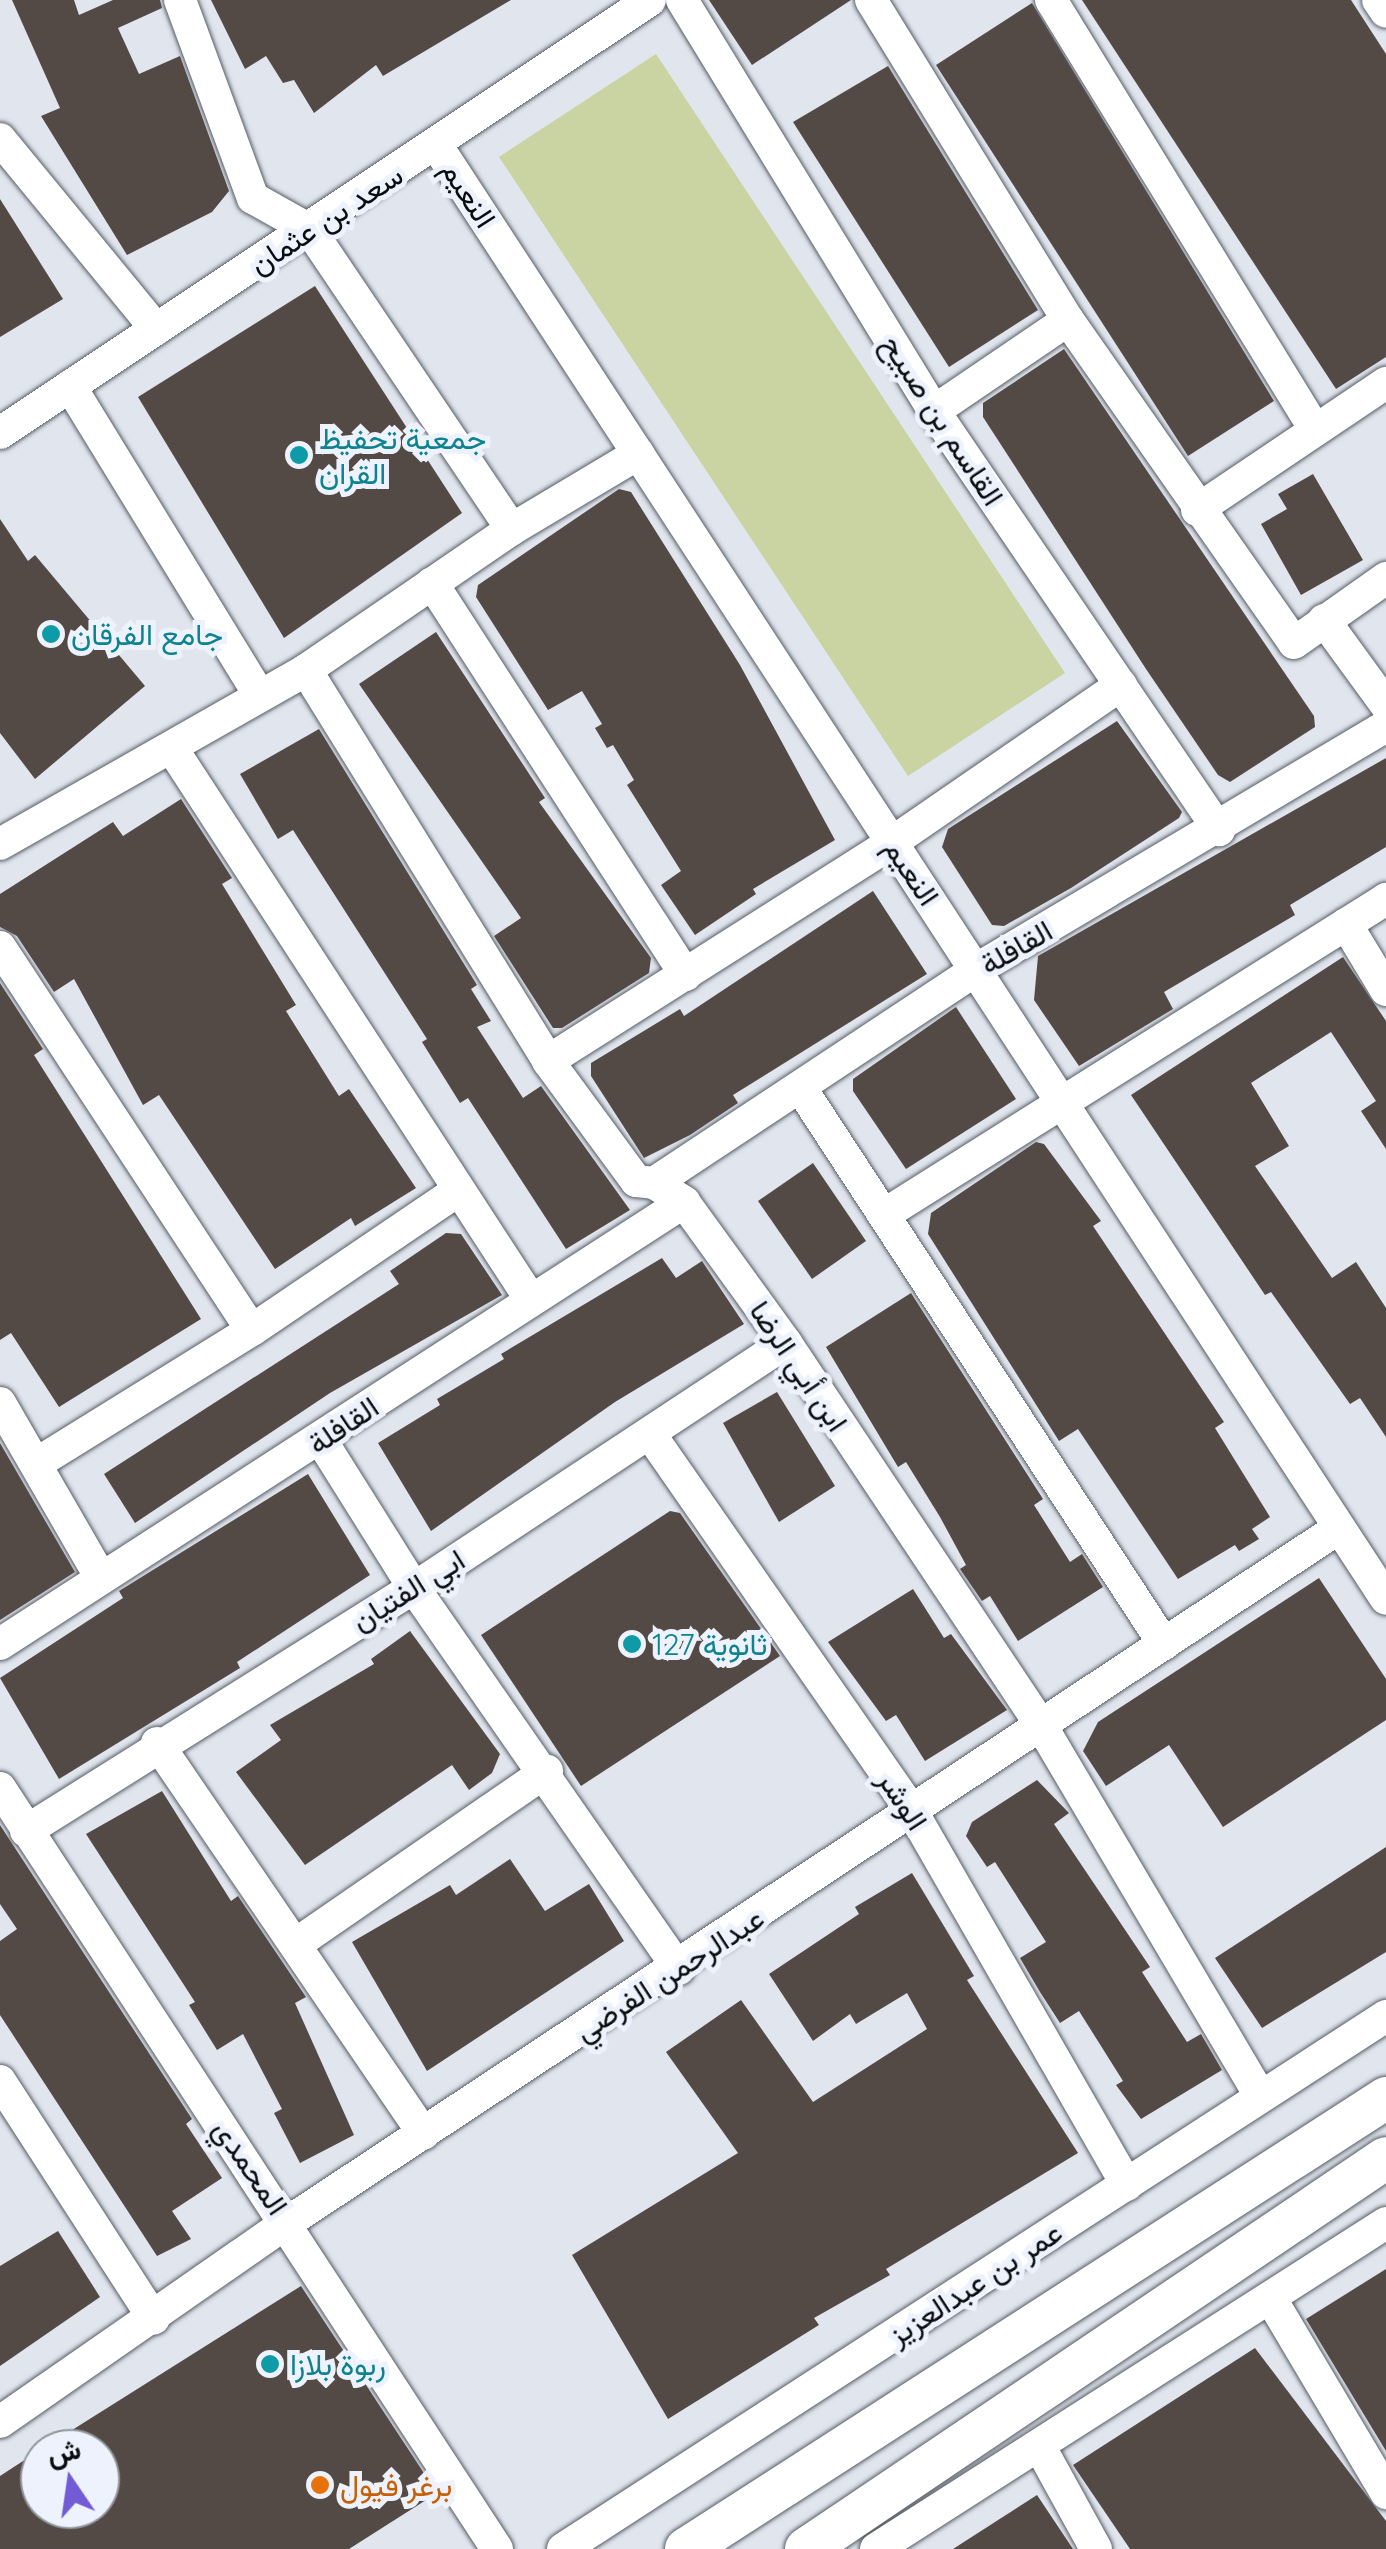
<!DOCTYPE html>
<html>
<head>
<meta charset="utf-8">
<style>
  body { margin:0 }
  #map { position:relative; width:1386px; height:2549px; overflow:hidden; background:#e0e5ee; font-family:Quicksand,Vazirmatn,sans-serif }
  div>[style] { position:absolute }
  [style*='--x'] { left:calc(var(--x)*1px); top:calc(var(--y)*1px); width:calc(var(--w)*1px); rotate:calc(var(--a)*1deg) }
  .green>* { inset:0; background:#c9d4a2 }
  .building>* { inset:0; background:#534a45 }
  .roads { filter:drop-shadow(0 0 2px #575c64) drop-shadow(0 0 2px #575c64) }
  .minor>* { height:32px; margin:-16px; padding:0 16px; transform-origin:16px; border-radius:16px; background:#fff }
  .major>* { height:42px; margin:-21px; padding:0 21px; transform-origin:21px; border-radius:21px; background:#fff }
  .dots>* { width:28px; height:28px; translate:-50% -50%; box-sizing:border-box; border:5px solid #edf2fc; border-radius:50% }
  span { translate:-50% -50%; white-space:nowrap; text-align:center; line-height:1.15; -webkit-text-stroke:10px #edf2fc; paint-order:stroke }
  .street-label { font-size:30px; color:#0a0c0f }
  .culture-label { font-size:30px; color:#0d838f }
  .left { translate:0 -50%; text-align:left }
  .food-label { font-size:30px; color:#c56008 }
  .north { position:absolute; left:20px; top:2429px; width:100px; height:100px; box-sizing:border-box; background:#edf2fc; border:2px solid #92969d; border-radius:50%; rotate:347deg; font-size:28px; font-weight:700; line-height:40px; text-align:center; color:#0a0c0f }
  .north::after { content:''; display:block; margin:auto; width:35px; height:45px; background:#745bd6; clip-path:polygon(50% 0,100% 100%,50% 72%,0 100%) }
</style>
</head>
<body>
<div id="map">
  <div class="green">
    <i style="clip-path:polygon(656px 54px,1065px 673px,908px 776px,499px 157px)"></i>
  </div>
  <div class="building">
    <i style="clip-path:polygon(12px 0,74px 0,79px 15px,113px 0,160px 0,162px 8px,118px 28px,139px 74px,180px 56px,229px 191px,212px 212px,127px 255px,41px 116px,60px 108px)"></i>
    <i style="clip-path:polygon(211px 0,511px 0,383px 76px,376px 65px,314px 113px,294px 80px,283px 83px,266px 56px,245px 69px)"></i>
    <i style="clip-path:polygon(709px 0,851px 0,752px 65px)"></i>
    <i style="clip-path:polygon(1082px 0,1351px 0,1386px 54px,1386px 357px,1336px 389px)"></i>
    <i style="clip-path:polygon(1032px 3px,1274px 401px,1188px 456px,936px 65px)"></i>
    <i style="clip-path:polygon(888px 66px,1038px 310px,949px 367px,793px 122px)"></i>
    <i style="clip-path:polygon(0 199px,63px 299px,0 337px)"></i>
    <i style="clip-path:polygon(315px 286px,462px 513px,284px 638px,138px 397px)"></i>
    <i style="clip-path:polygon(1064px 349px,1314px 716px,1315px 727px,1230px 782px,1218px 775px,1146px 669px,983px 417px,983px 403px)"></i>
    <i style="clip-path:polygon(1313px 474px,1363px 560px,1301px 595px,1261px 524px,1287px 509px,1278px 494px)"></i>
    <i style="clip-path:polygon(619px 489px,631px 492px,740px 665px,835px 840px,753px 889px,756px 894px,695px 935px,661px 885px,681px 871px,627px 785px,634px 780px,613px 745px,607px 748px,595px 728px,602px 724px,582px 691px,548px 710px,476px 597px,478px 585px)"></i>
    <i style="clip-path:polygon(0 519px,28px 561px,35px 555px,145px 686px,35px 779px,0 733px)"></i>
    <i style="clip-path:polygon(436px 632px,545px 798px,539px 802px,651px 958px,649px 973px,562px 1028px,553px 1028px,494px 936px,521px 918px,359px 684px)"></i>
    <i style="clip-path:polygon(1117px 721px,1182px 812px,1179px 818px,1071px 888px,1004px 926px,992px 925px,942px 847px,948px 829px)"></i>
    <i style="clip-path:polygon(319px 729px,477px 985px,471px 989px,491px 1021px,477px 1027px,523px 1098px,541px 1086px,630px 1210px,566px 1249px,468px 1098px,460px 1103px,422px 1042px,427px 1039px,293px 830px,278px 839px,240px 774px)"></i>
    <i style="clip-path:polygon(1386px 758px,1386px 847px,1290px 905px,1295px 915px,1164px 992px,1173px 1009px,1079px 1066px,1034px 1000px,1038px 956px)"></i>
    <i style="clip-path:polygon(181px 799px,232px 878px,222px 884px,296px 1005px,286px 1011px,339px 1096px,349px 1089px,416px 1188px,355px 1226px,351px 1218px,275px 1269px,159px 1095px,143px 1105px,74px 979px,54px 992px,17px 936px,0 927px,0 894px,113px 822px,123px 836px)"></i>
    <i style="clip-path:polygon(873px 891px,927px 974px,733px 1095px,738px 1103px,690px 1135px,644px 1158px,591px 1076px,591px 1063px,680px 1009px,684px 1016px)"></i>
    <i style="clip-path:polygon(1343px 957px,1386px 1021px,1386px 1149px,1361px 1111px,1376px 1101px,1331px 1032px,1251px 1083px,1289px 1146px,1255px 1166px,1332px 1278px,1356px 1262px,1386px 1308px,1386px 1437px,1360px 1398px,1350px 1404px,1271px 1292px,1265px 1295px,1131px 1095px)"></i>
    <i style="clip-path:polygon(0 983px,43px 1049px,34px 1055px,201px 1319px,59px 1407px,11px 1333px,0 1340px)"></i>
    <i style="clip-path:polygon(956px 1007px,1016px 1099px,906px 1169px,853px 1091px,853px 1079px)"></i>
    <i style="clip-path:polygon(1036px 1142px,1044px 1144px,1101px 1221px,1093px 1226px,1224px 1422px,1215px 1428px,1270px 1517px,1252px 1529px,1259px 1539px,1239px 1551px,1235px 1545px,1178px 1579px,1078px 1429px,1059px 1441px,928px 1234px,931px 1213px)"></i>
    <i style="clip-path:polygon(813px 1163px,866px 1241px,812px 1279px,758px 1201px)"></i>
    <i style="clip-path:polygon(446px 1233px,461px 1234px,502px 1295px,330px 1393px,135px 1523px,104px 1474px,399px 1284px,390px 1271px)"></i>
    <i style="clip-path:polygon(662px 1258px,676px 1278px,702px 1261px,744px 1324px,615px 1402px,431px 1531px,378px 1443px,440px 1405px,437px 1399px,504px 1359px,501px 1354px)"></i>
    <i style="clip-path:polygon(911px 1293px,1043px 1499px,1034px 1505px,1070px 1562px,1082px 1554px,1103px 1587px,1018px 1641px,990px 1596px,982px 1601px,960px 1569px,966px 1565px,940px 1517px,906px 1462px,898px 1467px,826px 1347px)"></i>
    <i style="clip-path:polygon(777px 1392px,835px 1486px,779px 1522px,723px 1423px)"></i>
    <i style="clip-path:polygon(0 1443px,75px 1572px,0 1620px)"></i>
    <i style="clip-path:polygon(308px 1474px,370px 1575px,237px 1662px,240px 1668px,59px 1779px,0 1678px,123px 1598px,119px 1591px)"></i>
    <i style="clip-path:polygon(670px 1511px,680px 1513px,780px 1656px,581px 1786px,481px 1635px)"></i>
    <i style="clip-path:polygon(1319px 1578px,1386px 1679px,1386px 1720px,1223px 1827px,1169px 1745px,1106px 1786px,1083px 1751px,1098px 1722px)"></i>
    <i style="clip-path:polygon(913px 1589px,944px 1638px,951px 1634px,1007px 1710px,925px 1761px,896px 1715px,886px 1721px,828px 1642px)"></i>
    <i style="clip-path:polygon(410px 1631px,500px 1754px,492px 1773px,469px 1790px,452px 1765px,305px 1865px,236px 1772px,281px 1740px,270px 1725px,374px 1664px,371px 1659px)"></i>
    <i style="clip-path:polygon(1037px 1780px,1069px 1813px,1054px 1824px,1150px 1967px,1142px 1972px,1187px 2042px,1201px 2034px,1222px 2070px,1141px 2119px,1116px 2085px,1123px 2081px,1079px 2011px,1060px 2023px,1040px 1992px,1020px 1958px,1046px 1942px,995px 1862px,987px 1867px,966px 1836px,972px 1822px)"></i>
    <i style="clip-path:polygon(162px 1791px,231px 1901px,238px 1896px,306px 1997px,295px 2003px,354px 2135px,300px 2163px,274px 2113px,282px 2109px,243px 2034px,217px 2050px,189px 2005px,195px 2002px,86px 1834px)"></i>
    <i style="clip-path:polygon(0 1825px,192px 2119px,186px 2124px,222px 2178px,172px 2211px,191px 2239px,157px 2256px,0 2015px,0 1941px,17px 1929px,0 1904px)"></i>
    <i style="clip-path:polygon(1386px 1847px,1386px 1952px,1262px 2028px,1215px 1958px)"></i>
    <i style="clip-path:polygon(510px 1859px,545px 1911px,589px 1884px,624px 1941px,427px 2071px,352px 1942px,450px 1885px,456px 1895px)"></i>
    <i style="clip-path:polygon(912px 1873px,974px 1976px,967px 1980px,1078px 2153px,886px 2269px,890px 2275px,814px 2318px,819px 2325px,668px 2419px,572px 2255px,738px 2153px,666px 2052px,741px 2000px,813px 2102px,927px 2029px,907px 1993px,856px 2024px,850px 2014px,813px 2041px,769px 1974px,859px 1914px,855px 1907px)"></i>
    <i style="clip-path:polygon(58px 2231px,100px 2297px,0 2366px,0 2266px)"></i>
    <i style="clip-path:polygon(1386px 2269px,1386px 2451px,1306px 2319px)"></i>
    <i style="clip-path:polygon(301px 2286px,437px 2493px,349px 2549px,0 2549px,0 2476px,40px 2450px,40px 2509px,100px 2509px,100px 2449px,42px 2449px)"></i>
    <i style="clip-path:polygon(1255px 2348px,1386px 2521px,1386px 2549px,1130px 2549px,1073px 2465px)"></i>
    <i style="clip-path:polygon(1037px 2495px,1073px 2549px,953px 2549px)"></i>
  </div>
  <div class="roads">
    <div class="minor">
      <i style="--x:180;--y:0;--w:211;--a:69.8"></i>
      <i style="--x:253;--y:198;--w:65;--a:29.3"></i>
      <i style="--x:310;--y:230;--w:361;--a:56"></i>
      <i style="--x:682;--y:0;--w:482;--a:58.5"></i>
      <i style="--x:934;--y:411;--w:507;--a:55.78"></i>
      <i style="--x:871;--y:0;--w:376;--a:58.4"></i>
      <i style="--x:1068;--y:320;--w:394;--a:55"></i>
      <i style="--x:1294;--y:643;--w:113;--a:-35.2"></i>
      <i style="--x:1051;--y:0;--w:502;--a:58.43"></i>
      <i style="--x:1378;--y:0;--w:14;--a:56"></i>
      <i style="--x:0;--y:139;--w:246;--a:50.6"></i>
      <i style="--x:437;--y:146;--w:1735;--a:56.85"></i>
      <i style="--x:70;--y:386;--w:360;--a:58.5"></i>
      <i style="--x:934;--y:411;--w:162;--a:-34.2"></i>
      <i style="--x:0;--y:433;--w:781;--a:-33.67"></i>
      <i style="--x:1197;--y:510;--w:228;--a:-33.9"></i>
      <i style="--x:432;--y:583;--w:467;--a:57.1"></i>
      <i style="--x:1324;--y:620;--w:105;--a:53.9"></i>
      <i style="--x:306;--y:670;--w:460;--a:58.2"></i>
      <i style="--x:548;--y:1061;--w:149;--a:53.7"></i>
      <i style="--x:636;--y:1181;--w:18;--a:6"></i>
      <i style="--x:654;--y:1183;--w:36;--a:32"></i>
      <i style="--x:684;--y:1202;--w:174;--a:54.1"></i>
      <i style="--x:786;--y:1343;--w:462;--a:56.3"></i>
      <i style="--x:1042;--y:1727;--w:428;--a:59.4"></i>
      <i style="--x:173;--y:750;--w:656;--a:56.94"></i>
      <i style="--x:0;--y:844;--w:352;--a:-29.6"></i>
      <i style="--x:306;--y:670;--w:250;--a:-34.4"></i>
      <i style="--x:512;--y:529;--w:147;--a:-30.8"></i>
      <i style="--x:1346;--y:924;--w:77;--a:58.8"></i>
      <i style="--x:0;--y:947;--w:458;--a:56.7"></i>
      <i style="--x:548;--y:1061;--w:406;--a:-32.4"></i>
      <i style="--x:891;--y:843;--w:279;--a:-34.5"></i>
      <i style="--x:802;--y:1090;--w:662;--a:56.84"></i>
      <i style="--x:654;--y:1183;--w:387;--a:-33.5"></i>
      <i style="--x:977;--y:969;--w:476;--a:-30.7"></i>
      <i style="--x:885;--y:1214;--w:592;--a:-32.16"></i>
      <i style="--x:0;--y:1403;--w:200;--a:60"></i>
      <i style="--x:650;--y:1434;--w:461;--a:55.2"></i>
      <i style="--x:913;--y:1813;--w:429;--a:60.1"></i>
      <i style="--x:321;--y:1440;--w:175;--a:57.9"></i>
      <i style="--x:414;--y:1588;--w:464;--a:55.2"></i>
      <i style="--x:39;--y:1462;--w:251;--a:-31.8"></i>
      <i style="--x:252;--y:1330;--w:248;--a:-34.1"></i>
      <i style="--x:0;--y:1644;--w:814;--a:-32.87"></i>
      <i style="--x:157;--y:1743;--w:473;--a:55.7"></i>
      <i style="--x:0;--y:1788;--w:909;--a:56.85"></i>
      <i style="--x:26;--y:1831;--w:458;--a:-32.1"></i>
      <i style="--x:414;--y:1588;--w:445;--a:-33.4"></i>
      <i style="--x:296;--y:1944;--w:305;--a:-34.6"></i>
      <i style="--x:0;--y:2081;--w:283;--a:57.1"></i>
      <i style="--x:1271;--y:2299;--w:226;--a:59.3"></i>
      <i style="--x:0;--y:2422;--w:351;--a:-34.8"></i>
      <i style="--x:288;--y:2222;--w:1259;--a:-33.44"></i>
      <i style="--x:1040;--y:2447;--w:116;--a:61.2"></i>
      <i style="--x:563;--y:2549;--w:981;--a:-32.93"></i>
      <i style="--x:876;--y:2549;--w:605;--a:-32.59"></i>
    </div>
    <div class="major">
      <i style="--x:686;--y:2549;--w:833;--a:-32.79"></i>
      <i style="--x:806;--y:2549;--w:699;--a:-33.99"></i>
    </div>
  </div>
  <div class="dots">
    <i style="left:299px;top:455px;background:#0f9aa8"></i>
    <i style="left:51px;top:634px;background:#0f9aa8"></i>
    <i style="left:632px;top:1644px;background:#0f9aa8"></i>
    <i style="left:270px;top:2364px;background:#0f9aa8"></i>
    <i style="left:320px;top:2485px;background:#e8710a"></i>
  </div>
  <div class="street-label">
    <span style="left:469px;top:194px;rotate:57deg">النعيم</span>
    <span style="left:326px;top:219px;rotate:-33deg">سعد بن عثمان</span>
    <span style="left:943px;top:420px;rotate:57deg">القاسم بن صبيح</span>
    <span style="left:912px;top:872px;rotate:56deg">النعيم</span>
    <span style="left:1016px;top:947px;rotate:-30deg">القافلة</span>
    <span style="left:799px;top:1366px;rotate:56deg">ابن أبي الرضا</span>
    <span style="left:343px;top:1425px;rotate:-34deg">القافلة</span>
    <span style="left:408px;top:1590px;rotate:-32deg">ابي الفتيان</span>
    <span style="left:903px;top:1800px;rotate:57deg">الوشر</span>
    <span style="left:669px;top:1974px;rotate:-33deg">عبدالرحمن الفرضي</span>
    <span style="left:251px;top:2167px;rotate:56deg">المحمدي</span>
    <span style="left:975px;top:2283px;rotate:-33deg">عمر بن عبدالعزيز</span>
  </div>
  <div class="culture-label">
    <span class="left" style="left:319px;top:455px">جمعية تحفيظ<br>القران</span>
    <span class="left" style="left:71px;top:634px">جامع الفرقان</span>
    <span class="left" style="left:652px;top:1644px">ثانوية 127</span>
    <span class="left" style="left:290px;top:2364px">ربوة بلازا</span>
  </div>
  <div class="food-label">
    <span class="left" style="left:340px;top:2485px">برغر فيول</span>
  </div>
  <div class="north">ش</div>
</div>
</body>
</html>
